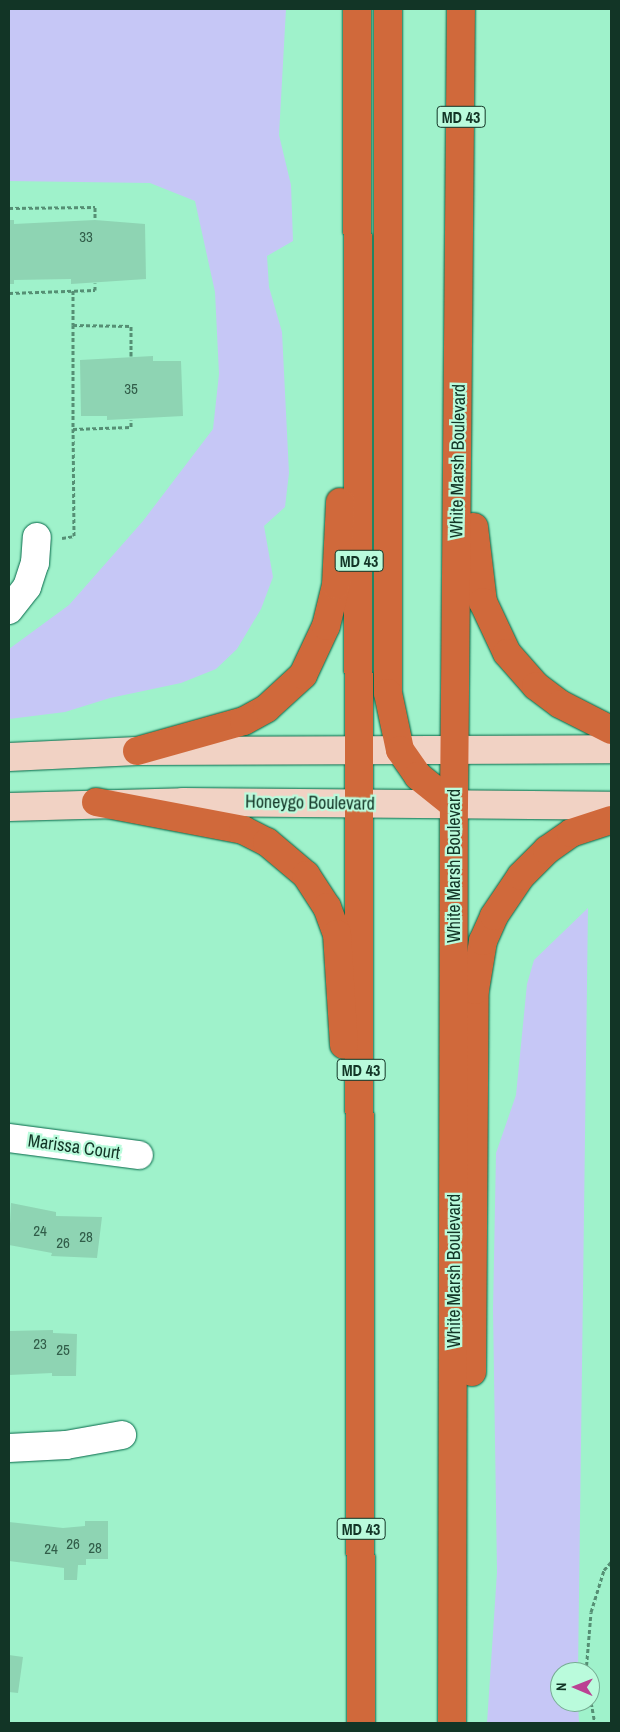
<!DOCTYPE html>
<html>
<head>
<meta charset="utf-8">
<style>
  body { margin:0 }
  #map { position:relative; width:620px; height:1732px; overflow:hidden; background:#9ff2cb; font-family:"Archivo Narrow",sans-serif }
  div>[style] { position:absolute }
  [style*='--x'] { left:calc(var(--x)*1px); top:calc(var(--y)*1px); width:calc(var(--w)*1px); rotate:calc(var(--a)*1deg) }
  .green>* { inset:0; background:#c6c7f6 }
  .building>* { inset:0; background:#8ed4b3 }
  .path>* { height:3px; margin-top:-1.5px; transform-origin:0; background:repeating-linear-gradient(90deg,#558f74 0 4px,transparent 0 6.5px) }
  .roads { filter:drop-shadow(0 0 1px #046848) drop-shadow(0 0 1px #046848) }
  .street>* { height:28px; margin:-14px; padding:0 14px; transform-origin:14px; border-radius:14px; background:#fff }
  .secondary>* { height:28px; margin:-14px; padding:0 14px; transform-origin:14px; border-radius:14px; background:#f1d2c4 }
  .highway>* { height:28px; margin:-14px; padding:0 14px; transform-origin:14px; border-radius:14px; background:#d0693b }
  span { translate:-50% -50%; white-space:nowrap; text-align:center; line-height:1.15; -webkit-text-stroke:4.5px #bafbdc; paint-order:stroke }
  .number-label { font-size:15px; color:#315d49 }
  .number-label span { -webkit-text-stroke-width:0 }
  .shield-label span { padding:1px 4px; background:#bafbdc; border:1px solid; border-radius:4px; -webkit-text-stroke-width:0 }
  .shield-label { font-size:16px; color:#123526; font-weight:700 }
  .street-label { font-size:18px; color:#123526 }
  .frame { position:absolute; inset:0; border:10px solid #123526; pointer-events:none }
  .north { position:absolute; left:550px; top:1662px; width:50px; height:50px; box-sizing:border-box; background:#bafbdc; border:1px solid #77ac93; border-radius:50%; rotate:271deg; font-size:14px; font-weight:700; line-height:20px; text-align:center; color:#123526 }
  .north::after { content:''; display:block; margin:auto; width:18px; height:22px; background:#bb4193; clip-path:polygon(50% 0,100% 100%,50% 72%,0 100%) }
</style>
</head>
<body>
<div id="map">
  <div class="green">
    <i style="clip-path:polygon(9px 9px,286px 9px,279px 135px,291px 185px,293px 241px,267px 256px,269px 287px,282px 332px,289px 473px,285px 507px,264px 526px,273px 577px,261px 609px,237px 649px,216px 669px,181px 683px,110px 698px,65px 712px,9px 719px,9px 649px,69px 605px,143px 521px,213px 429px,219px 374px,215px 292px,195px 201px,150px 183px,9px 181px)"></i>
    <i style="clip-path:polygon(588px 908px,578px 1672px,560px 1672px,560px 1702px,578px 1702px,579px 1723px,487px 1723px,497px 1572px,493px 1310px,496px 1153px,516px 1095px,527px 984px,534px 960px)"></i>
  </div>
  <div class="building">
    <i style="clip-path:polygon(9px 220px,14px 220px,14px 224px,95px 220px,145px 224px,146px 279px,71px 284px,71px 279px,14px 280px,14px 284px,9px 284px)"></i>
    <i style="clip-path:polygon(153px 356px,153px 361px,181px 361px,183px 416px,107px 420px,107px 416px,81px 416px,80px 360px)"></i>
    <i style="clip-path:polygon(11px 1203px,56px 1212px,56px 1216px,102px 1217px,97px 1258px,51px 1256px,52px 1253px,9px 1245px)"></i>
    <i style="clip-path:polygon(53px 1330px,53px 1333px,77px 1334px,76px 1376px,52px 1376px,52px 1373px,9px 1375px,9px 1331px)"></i>
    <i style="clip-path:polygon(85px 1521px,108px 1521px,108px 1559px,86px 1559px,86px 1565px,78px 1565px,77px 1580px,64px 1580px,64px 1568px,9px 1561px,9px 1522px,63px 1528px,85px 1526px)"></i>
    <i style="clip-path:polygon(9px 1655px,23px 1657px,18px 1693px,9px 1692px)"></i>
  </div>
  <div class="path">
    <i style="--x:9;--y:208;--w:86;--a:-0.7"></i>
    <i style="--x:95;--y:207;--w:13;--a:90"></i>
    <i style="--x:73;--y:290;--w:35;--a:90"></i>
    <i style="--x:73;--y:325;--w:58;--a:1"></i>
    <i style="--x:131;--y:326;--w:30;--a:90"></i>
    <i style="--x:9;--y:293;--w:86;--a:-2"></i>
    <i style="--x:95;--y:290;--w:7;--a:-90"></i>
    <i style="--x:73;--y:325;--w:104;--a:90"></i>
    <i style="--x:73;--y:429;--w:58;--a:-2"></i>
    <i style="--x:131;--y:427;--w:7;--a:-90"></i>
    <i style="--x:62;--y:538;--w:12;--a:-9"></i>
    <i style="--x:74;--y:536;--w:107;--a:-90.5"></i>
    <i style="--x:586;--y:1672;--w:60;--a:-85.2"></i>
    <i style="--x:591;--y:1612;--w:44;--a:-72.8"></i>
    <i style="--x:604;--y:1570;--w:11;--a:-49"></i>
    <i style="--x:590;--y:1696;--w:27;--a:80"></i>
  </div>
  <div class="roads">
    <div class="street">
      <i style="--x:9;--y:610;--w:29;--a:-52"></i>
      <i style="--x:27;--y:587;--w:25;--a:-72"></i>
      <i style="--x:35;--y:563;--w:26;--a:-86"></i>
      <i style="--x:9;--y:1138;--w:131;--a:7.5"></i>
      <i style="--x:9;--y:1448;--w:57;--a:-3"></i>
      <i style="--x:66;--y:1445;--w:57;--a:-10.1"></i>
    </div>
    <div class="secondary">
      <i style="--x:9;--y:757;--w:128;--a:-2.7"></i>
      <i style="--x:137;--y:751;--w:474;--a:-0.2"></i>
      <i style="--x:9;--y:807;--w:174;--a:-1.6"></i>
      <i style="--x:183;--y:802;--w:428;--a:0.5"></i>
    </div>
    <div class="highway">
      <i style="--x:357;--y:9;--w:1714;--a:89.87"></i>
      <i style="--x:388;--y:9;--w:684;--a:90"></i>
      <i style="--x:388;--y:693;--w:58;--a:78.1"></i>
      <i style="--x:400;--y:750;--w:32;--a:55"></i>
      <i style="--x:418;--y:776;--w:46;--a:38.9"></i>
      <i style="--x:474;--y:527;--w:76;--a:83.2"></i>
      <i style="--x:483;--y:602;--w:56;--a:64.8"></i>
      <i style="--x:507;--y:653;--w:44;--a:48.7"></i>
      <i style="--x:536;--y:686;--w:30;--a:37"></i>
      <i style="--x:560;--y:704;--w:57;--a:27"></i>
      <i style="--x:137;--y:751;--w:111;--a:-15.7"></i>
      <i style="--x:244;--y:721;--w:26;--a:-29"></i>
      <i style="--x:267;--y:708;--w:49;--a:-42.5"></i>
      <i style="--x:303;--y:675;--w:54;--a:-64.9"></i>
      <i style="--x:326;--y:626;--w:42;--a:-76.3"></i>
      <i style="--x:336;--y:585;--w:83;--a:-87.2"></i>
      <i style="--x:96;--y:802;--w:150;--a:10.8"></i>
      <i style="--x:243;--y:830;--w:27;--a:27"></i>
      <i style="--x:267;--y:842;--w:51;--a:40.2"></i>
      <i style="--x:306;--y:875;--w:38;--a:57"></i>
      <i style="--x:327;--y:907;--w:29;--a:70"></i>
      <i style="--x:337;--y:934;--w:111;--a:86.4"></i>
      <i style="--x:472;--y:1372;--w:382;--a:-89.6"></i>
      <i style="--x:475;--y:990;--w:50;--a:-80.7"></i>
      <i style="--x:483;--y:941;--w:27;--a:-66"></i>
      <i style="--x:494;--y:916;--w:48;--a:-56"></i>
      <i style="--x:521;--y:876;--w:37;--a:-45"></i>
      <i style="--x:547;--y:850;--w:29;--a:-35"></i>
      <i style="--x:571;--y:833;--w:42;--a:-18"></i>
      <i style="--x:452;--y:1723;--w:918;--a:-89.88"></i>
      <i style="--x:454;--y:805;--w:796;--a:-89.5"></i>
    </div>
  </div>
  <div class="number-label">
    <span style="left:86px;top:237px">33</span>
    <span style="left:131px;top:389px">35</span>
    <span style="left:40px;top:1231px">24</span>
    <span style="left:86px;top:1237px">28</span>
    <span style="left:63px;top:1243px">26</span>
    <span style="left:40px;top:1344px">23</span>
    <span style="left:63px;top:1350px">25</span>
    <span style="left:73px;top:1544px">26</span>
    <span style="left:95px;top:1548px">28</span>
    <span style="left:51px;top:1549px">24</span>
  </div>
  <div class="shield-label">
    <span style="left:461px;top:117px">MD 43</span>
    <span style="left:359px;top:561px">MD 43</span>
    <span style="left:361px;top:1070px">MD 43</span>
    <span style="left:361px;top:1529px">MD 43</span>
  </div>
  <div class="street-label">
    <span style="left:458px;top:461px;rotate:-89deg">White Marsh Boulevard</span>
    <span style="left:310px;top:803px;rotate:1deg">Honeygo Boulevard</span>
    <span style="left:454px;top:866px;rotate:-90deg">White Marsh Boulevard</span>
    <span style="left:74px;top:1147px;rotate:8deg">Marissa Court</span>
    <span style="left:454px;top:1271px;rotate:-90deg">White Marsh Boulevard</span>
  </div>
  <div class="frame"></div>
  <div class="north">N</div>
</div>
</body>
</html>
